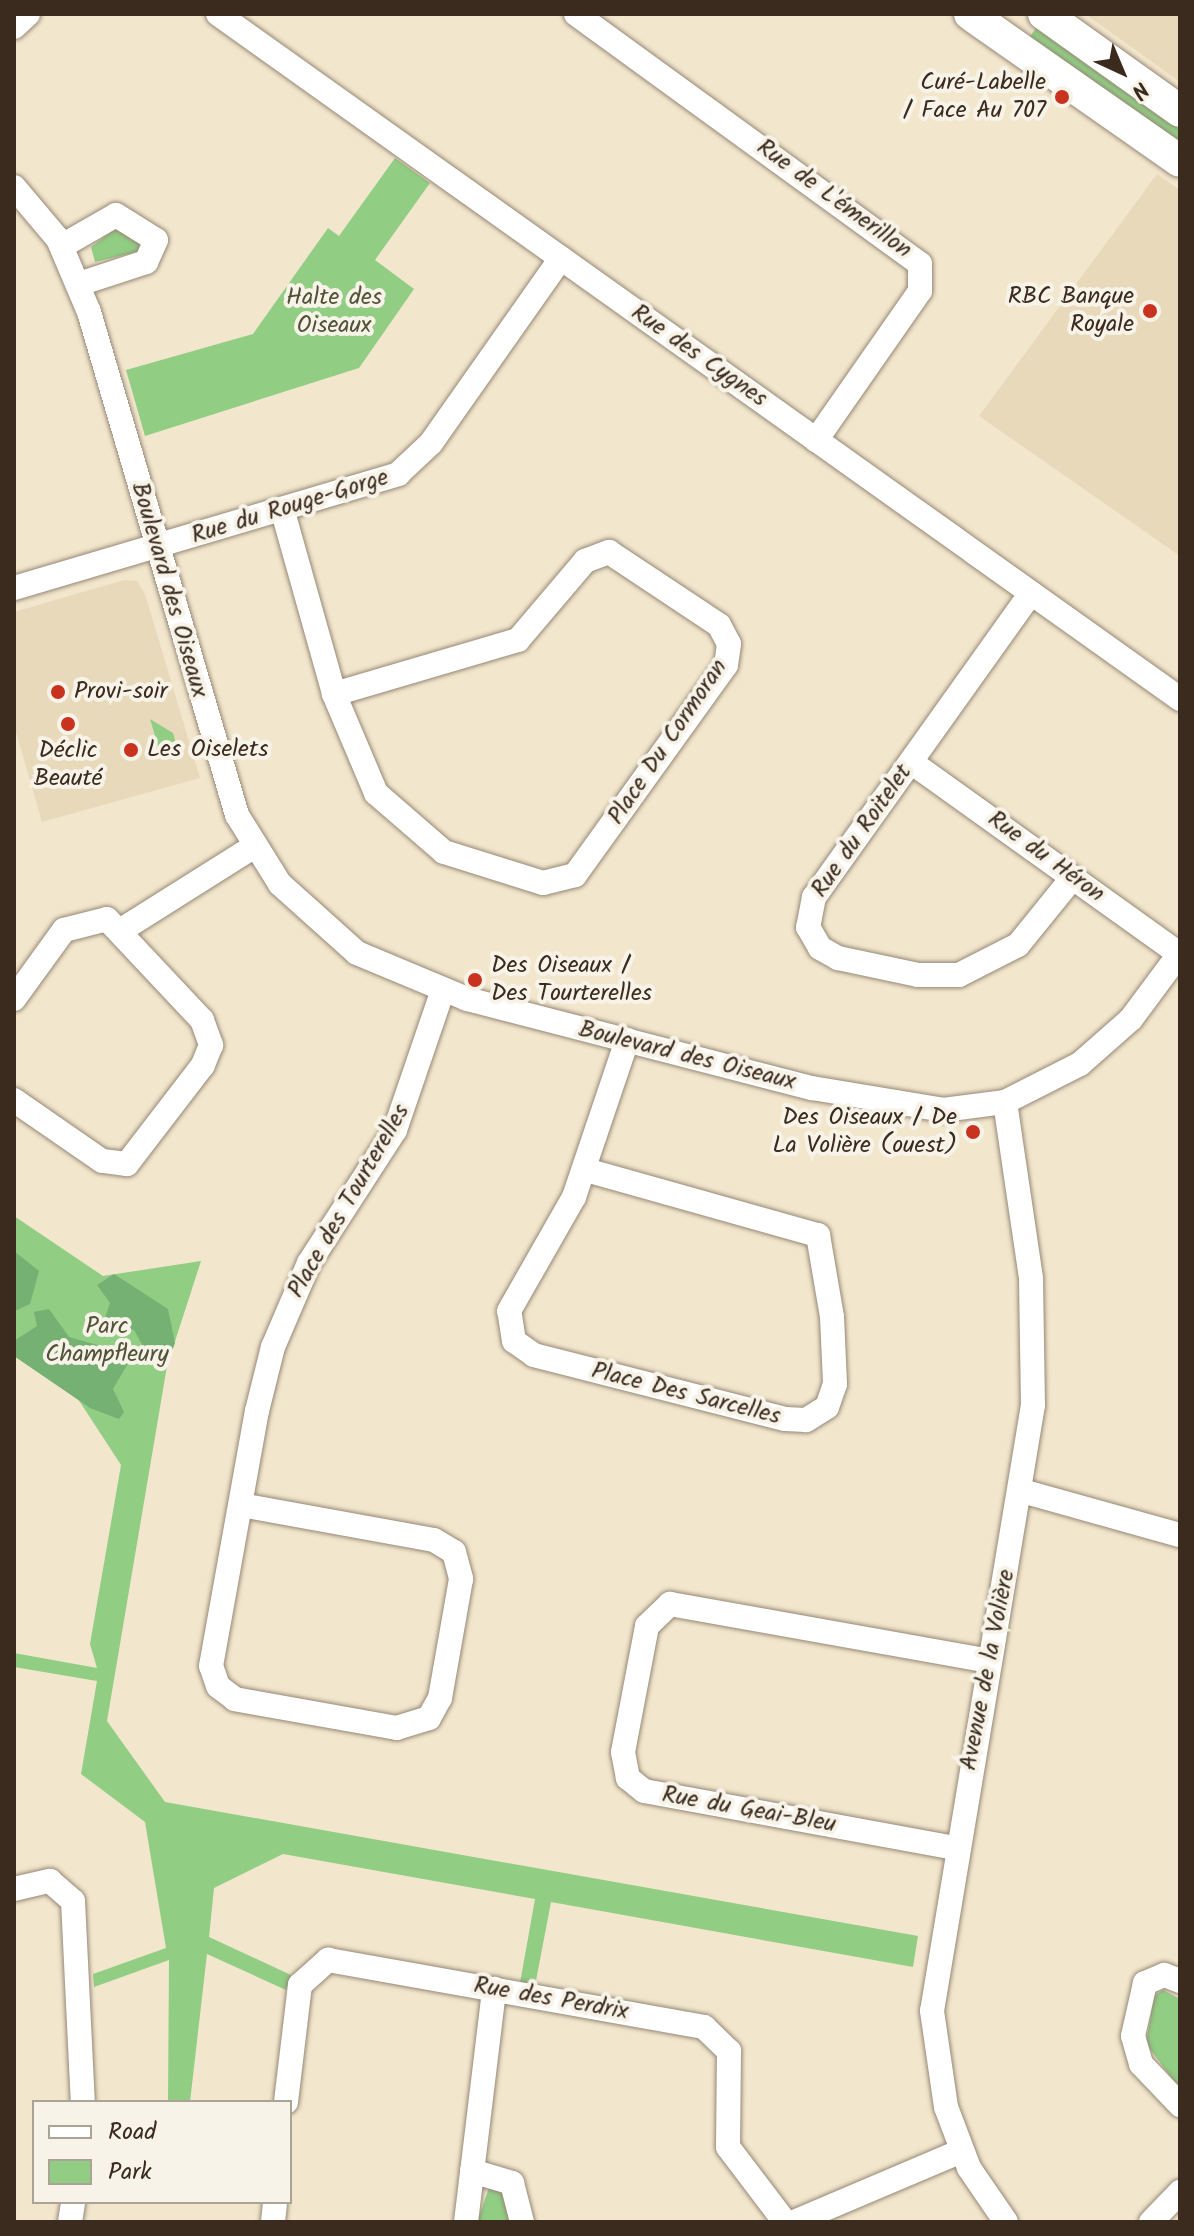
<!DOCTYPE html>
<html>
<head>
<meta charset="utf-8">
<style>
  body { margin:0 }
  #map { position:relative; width:1194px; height:2236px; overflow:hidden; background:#f2e6cd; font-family:Kalam,sans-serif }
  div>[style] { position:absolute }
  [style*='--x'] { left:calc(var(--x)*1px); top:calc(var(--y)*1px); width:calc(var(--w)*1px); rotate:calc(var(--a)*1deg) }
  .built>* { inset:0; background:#e8d9ba }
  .green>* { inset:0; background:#91ce84 }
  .forest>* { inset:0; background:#74b172 }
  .roads { filter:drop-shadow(0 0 2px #968876) drop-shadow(0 0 2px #968876) }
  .minor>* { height:24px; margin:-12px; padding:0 12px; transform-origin:12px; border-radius:12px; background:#fff }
  .major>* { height:32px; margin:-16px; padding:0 16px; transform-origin:16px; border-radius:16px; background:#fff }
  .dots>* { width:22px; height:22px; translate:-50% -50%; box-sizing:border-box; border:4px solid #f7f3e8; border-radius:50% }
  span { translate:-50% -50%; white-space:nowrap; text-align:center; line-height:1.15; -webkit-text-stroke:8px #f7f3e8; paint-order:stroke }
  .poi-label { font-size:24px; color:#3b2a1e }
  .right { translate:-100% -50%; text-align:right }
  .left { translate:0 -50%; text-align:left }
  .street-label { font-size:24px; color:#3b2a1e }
  .park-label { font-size:24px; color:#505338 }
  .frame { position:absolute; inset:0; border:16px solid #3b2a1e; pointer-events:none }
  .legend { position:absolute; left:32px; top:2100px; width:260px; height:104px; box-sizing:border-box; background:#f7f3e8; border:2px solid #aca397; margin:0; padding:10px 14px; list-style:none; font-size:24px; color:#3b2a1e }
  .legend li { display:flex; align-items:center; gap:16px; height:40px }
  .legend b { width:40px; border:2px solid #aca397 }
  .north { position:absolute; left:1082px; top:32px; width:80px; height:80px; -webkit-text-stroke:6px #f7f3e8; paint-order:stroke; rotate:136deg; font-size:22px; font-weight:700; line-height:32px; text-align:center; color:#3b2a1e }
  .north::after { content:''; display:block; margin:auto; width:28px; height:36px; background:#3b2a1e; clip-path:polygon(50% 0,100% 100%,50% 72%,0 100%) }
</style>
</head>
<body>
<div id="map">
  <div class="built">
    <i style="clip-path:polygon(1085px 14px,1180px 14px,1180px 82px)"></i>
    <i style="clip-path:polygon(1157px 174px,1180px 190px,1180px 556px,979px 416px)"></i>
    <i style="clip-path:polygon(124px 580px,137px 581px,145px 594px,200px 778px,42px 822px,14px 725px,14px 612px)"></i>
  </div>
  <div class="green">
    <i style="clip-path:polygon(1036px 28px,1180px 130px,1180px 144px,1029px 38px)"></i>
    <i style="clip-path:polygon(395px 158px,430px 183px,375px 260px,414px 289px,359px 368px,145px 436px,126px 370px,253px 334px,328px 228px,339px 236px)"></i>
    <i style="clip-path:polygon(116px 228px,140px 243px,137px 252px,95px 262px,91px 247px)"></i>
    <i style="clip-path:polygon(150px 719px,173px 733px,179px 754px,162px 759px)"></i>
    <i style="clip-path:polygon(14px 1216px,103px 1276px,201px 1261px,167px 1366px,107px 1721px,165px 1802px,918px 1936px,913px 1967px,551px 1902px,535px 1986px,520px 1983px,535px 1899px,283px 1854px,214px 1888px,209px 1937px,291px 1975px,286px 1990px,207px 1954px,190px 2102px,168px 2102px,169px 1960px,94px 1987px,93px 1974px,166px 1948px,145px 1822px,81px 1774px,97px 1681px,14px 1667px,14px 1653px,97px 1668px,90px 1644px,121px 1465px,78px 1399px,14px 1356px)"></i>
    <i style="clip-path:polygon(1163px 1990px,1180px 1999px,1180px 2089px,1146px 2044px,1154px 1996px)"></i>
    <i style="clip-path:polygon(490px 2185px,505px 2192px,510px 2222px,477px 2222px)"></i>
  </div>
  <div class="forest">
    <i style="clip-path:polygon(14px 1251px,39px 1271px,30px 1304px,15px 1311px)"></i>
    <i style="clip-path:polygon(114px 1274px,168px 1309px,175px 1343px,169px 1359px,153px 1364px,134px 1330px,104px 1321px,110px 1303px,97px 1285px)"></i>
    <i style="clip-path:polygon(49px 1309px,69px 1337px,133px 1355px,113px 1389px,124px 1412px,119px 1419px,90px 1408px,14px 1356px,14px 1341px,37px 1326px,34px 1312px)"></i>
  </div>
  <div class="roads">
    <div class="minor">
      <i style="--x:218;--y:14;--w:1181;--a:35.45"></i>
      <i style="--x:576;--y:14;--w:425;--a:36"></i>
      <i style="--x:920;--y:264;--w:27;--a:90"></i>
      <i style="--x:920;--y:291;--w:182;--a:124.9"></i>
      <i style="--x:14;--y:27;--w:19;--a:-43"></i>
      <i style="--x:14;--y:187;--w:68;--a:49.8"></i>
      <i style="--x:58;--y:239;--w:79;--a:67"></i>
      <i style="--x:89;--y:312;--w:524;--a:73.6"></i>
      <i style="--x:237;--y:815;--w:81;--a:58.1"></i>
      <i style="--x:280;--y:884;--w:103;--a:41.9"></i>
      <i style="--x:357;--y:953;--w:119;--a:22.7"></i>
      <i style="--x:467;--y:999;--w:356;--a:14.5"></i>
      <i style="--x:812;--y:1088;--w:133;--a:9.5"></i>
      <i style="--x:943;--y:1110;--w:63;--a:-7.4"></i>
      <i style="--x:1005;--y:1102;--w:84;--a:-26.9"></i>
      <i style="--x:1080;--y:1064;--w:68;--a:-41.4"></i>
      <i style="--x:1131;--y:1019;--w:82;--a:-53.4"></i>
      <i style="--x:62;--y:246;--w:62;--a:-29.9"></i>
      <i style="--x:116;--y:215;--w:47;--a:32"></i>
      <i style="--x:156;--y:240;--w:24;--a:114"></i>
      <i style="--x:146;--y:262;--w:71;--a:161.8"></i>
      <i style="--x:283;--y:512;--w:189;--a:74.3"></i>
      <i style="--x:609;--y:552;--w:132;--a:33.6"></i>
      <i style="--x:719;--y:625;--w:21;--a:62"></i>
      <i style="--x:729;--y:644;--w:21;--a:98"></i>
      <i style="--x:726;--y:665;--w:259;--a:125.7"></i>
      <i style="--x:575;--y:875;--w:33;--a:166"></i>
      <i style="--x:543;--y:883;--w:104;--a:-162.6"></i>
      <i style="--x:444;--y:852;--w:90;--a:-139.1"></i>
      <i style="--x:376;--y:793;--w:108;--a:-113"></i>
      <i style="--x:334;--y:694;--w:192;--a:-16.4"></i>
      <i style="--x:518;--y:640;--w:104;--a:-49.7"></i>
      <i style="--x:585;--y:561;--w:26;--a:-21"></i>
      <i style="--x:14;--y:588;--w:401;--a:-16.5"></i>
      <i style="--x:398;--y:474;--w:45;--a:-43.2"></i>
      <i style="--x:431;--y:443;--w:226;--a:-54.9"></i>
      <i style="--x:1031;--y:593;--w:374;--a:125.5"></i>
      <i style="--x:814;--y:897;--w:31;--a:101"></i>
      <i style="--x:808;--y:927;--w:24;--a:60"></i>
      <i style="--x:820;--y:948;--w:21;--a:29"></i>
      <i style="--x:838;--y:958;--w:82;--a:12"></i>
      <i style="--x:918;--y:975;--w:41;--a:0"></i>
      <i style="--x:959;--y:975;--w:66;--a:-27"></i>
      <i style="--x:1018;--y:945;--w:87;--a:-51"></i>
      <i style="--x:911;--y:762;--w:330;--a:35.6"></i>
      <i style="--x:123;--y:929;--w:154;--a:-32.2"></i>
      <i style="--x:14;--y:999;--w:85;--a:-54.1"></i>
      <i style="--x:64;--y:930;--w:44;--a:-14.3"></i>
      <i style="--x:107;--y:919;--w:139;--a:46.8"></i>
      <i style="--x:202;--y:1020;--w:27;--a:70"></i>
      <i style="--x:211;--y:1045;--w:22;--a:112"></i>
      <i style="--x:203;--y:1065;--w:125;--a:127.5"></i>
      <i style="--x:127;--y:1164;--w:25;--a:-173"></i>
      <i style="--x:102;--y:1161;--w:107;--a:-145.3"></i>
      <i style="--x:1005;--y:1102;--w:179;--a:81.6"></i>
      <i style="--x:1031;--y:1279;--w:126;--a:89.1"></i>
      <i style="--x:1033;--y:1405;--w:614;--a:99.46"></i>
      <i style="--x:932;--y:2011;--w:97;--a:81.7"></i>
      <i style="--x:946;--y:2107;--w:65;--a:69.3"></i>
      <i style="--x:969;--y:2168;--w:65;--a:55.6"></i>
      <i style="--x:586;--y:1170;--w:241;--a:15.7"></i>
      <i style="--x:818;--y:1235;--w:83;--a:80.3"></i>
      <i style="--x:832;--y:1317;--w:67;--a:87.4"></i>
      <i style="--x:835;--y:1384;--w:24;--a:109"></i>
      <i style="--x:827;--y:1407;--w:25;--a:148"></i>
      <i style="--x:806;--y:1420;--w:21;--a:-177"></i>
      <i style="--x:785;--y:1419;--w:259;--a:-165.7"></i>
      <i style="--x:534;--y:1355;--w:24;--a:-145"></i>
      <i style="--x:514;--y:1341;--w:30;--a:-99"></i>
      <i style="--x:509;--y:1311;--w:131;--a:-60.3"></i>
      <i style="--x:574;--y:1197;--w:166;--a:-71.3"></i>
      <i style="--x:1022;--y:1491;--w:164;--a:15.6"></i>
      <i style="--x:241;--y:1505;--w:196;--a:10.3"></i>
      <i style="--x:434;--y:1540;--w:23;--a:31"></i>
      <i style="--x:454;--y:1552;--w:28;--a:75"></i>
      <i style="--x:461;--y:1579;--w:121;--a:100"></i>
      <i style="--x:440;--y:1698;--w:23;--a:119"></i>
      <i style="--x:429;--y:1718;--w:34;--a:163"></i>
      <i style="--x:397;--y:1728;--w:165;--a:-169.9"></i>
      <i style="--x:235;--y:1699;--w:21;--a:-143"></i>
      <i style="--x:218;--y:1686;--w:21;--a:-109"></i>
      <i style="--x:211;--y:1666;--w:259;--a:-79.8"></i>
      <i style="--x:257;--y:1411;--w:66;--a:-76"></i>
      <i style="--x:273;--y:1347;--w:91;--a:-66.8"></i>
      <i style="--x:309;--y:1263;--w:158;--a:-57.1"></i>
      <i style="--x:395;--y:1130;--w:145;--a:-71.1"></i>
      <i style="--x:955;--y:1848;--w:316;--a:-169.6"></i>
      <i style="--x:644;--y:1791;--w:21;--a:-141"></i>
      <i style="--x:628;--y:1778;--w:26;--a:-101"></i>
      <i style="--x:623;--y:1752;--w:128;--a:-79.2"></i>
      <i style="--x:647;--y:1626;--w:32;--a:-44"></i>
      <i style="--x:670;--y:1604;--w:325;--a:10.1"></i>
      <i style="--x:14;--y:1889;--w:37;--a:-13"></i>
      <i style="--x:50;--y:1881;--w:30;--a:41"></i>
      <i style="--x:73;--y:1901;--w:201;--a:87.2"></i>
      <i style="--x:1180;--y:1981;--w:17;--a:-159"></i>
      <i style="--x:1164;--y:1975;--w:21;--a:157"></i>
      <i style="--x:1145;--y:1983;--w:54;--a:102.8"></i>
      <i style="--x:1133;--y:2036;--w:29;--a:74"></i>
      <i style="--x:1141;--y:2064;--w:57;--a:46.4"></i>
      <i style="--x:286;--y:2102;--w:118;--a:-83.2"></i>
      <i style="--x:300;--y:1985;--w:38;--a:-42"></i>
      <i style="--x:328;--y:1960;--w:382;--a:10.1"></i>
      <i style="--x:704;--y:2027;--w:35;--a:44"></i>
      <i style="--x:729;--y:2051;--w:96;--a:90.6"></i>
      <i style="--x:728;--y:2147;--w:94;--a:52.8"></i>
      <i style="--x:472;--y:2171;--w:42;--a:16.7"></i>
      <i style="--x:512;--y:2183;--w:40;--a:75.6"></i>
      <i style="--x:70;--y:2222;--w:20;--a:-81"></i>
      <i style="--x:273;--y:2222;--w:20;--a:-84"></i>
      <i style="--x:466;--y:2222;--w:235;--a:-83.1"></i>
      <i style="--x:794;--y:2222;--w:181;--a:-23"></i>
      <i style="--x:1151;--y:2222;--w:42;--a:-46"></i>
    </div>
    <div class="major">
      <i style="--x:970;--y:14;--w:256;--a:35"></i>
      <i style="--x:1044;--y:14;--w:167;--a:35.5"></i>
    </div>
  </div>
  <div class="dots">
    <i style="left:1062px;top:97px;background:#c8321e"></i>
    <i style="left:1150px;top:311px;background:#c8321e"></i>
    <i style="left:58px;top:692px;background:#c8321e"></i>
    <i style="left:68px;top:724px;background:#c8321e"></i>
    <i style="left:131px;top:750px;background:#c8321e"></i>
    <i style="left:475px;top:980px;background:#c8321e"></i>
    <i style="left:973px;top:1132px;background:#c8321e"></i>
  </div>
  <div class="poi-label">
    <span class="right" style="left:1046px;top:97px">Curé-Labelle<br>/ Face Au 707</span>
    <span class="right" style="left:1134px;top:311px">RBC Banque<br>Royale</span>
    <span class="left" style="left:74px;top:692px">Provi-soir</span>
    <span class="left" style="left:147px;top:750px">Les Oiselets</span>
    <span style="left:68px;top:765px">Déclic<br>Beauté</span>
    <span class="left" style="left:491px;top:980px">Des Oiseaux /<br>Des Tourterelles</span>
    <span class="right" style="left:957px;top:1132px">Des Oiseaux / De<br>La Volière (ouest)</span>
  </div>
  <div class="street-label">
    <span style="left:834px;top:199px;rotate:36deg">Rue de L'émerillon</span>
    <span style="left:699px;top:356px;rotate:35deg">Rue des Cygnes</span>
    <span style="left:290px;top:507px;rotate:-17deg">Rue du Rouge-Gorge</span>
    <span style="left:169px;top:590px;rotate:74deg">Boulevard des Oiseaux</span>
    <span style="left:668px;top:742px;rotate:-56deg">Place Du Cormoran</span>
    <span style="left:862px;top:831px;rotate:-55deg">Rue du Roitelet</span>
    <span style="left:1046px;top:857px;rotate:36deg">Rue du Héron</span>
    <span style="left:687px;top:1056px;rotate:14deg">Boulevard des Oiseaux</span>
    <span style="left:349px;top:1201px;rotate:-60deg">Place des Tourterelles</span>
    <span style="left:686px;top:1394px;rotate:14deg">Place Des Sarcelles</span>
    <span style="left:988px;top:1670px;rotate:-79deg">Avenue de la Volière</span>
    <span style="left:749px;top:1810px;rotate:10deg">Rue du Geai-Bleu</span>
    <span style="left:551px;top:1999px;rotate:10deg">Rue des Perdrix</span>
  </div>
  <div class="park-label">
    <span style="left:334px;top:312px">Halte des<br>Oiseaux</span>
    <span style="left:107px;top:1341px">Parc<br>Champfleury</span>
  </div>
  <div class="frame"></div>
  <ul class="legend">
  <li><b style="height:10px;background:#fff"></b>Road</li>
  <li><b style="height:22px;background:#91ce84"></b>Park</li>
  </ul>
  <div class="north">N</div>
</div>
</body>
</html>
